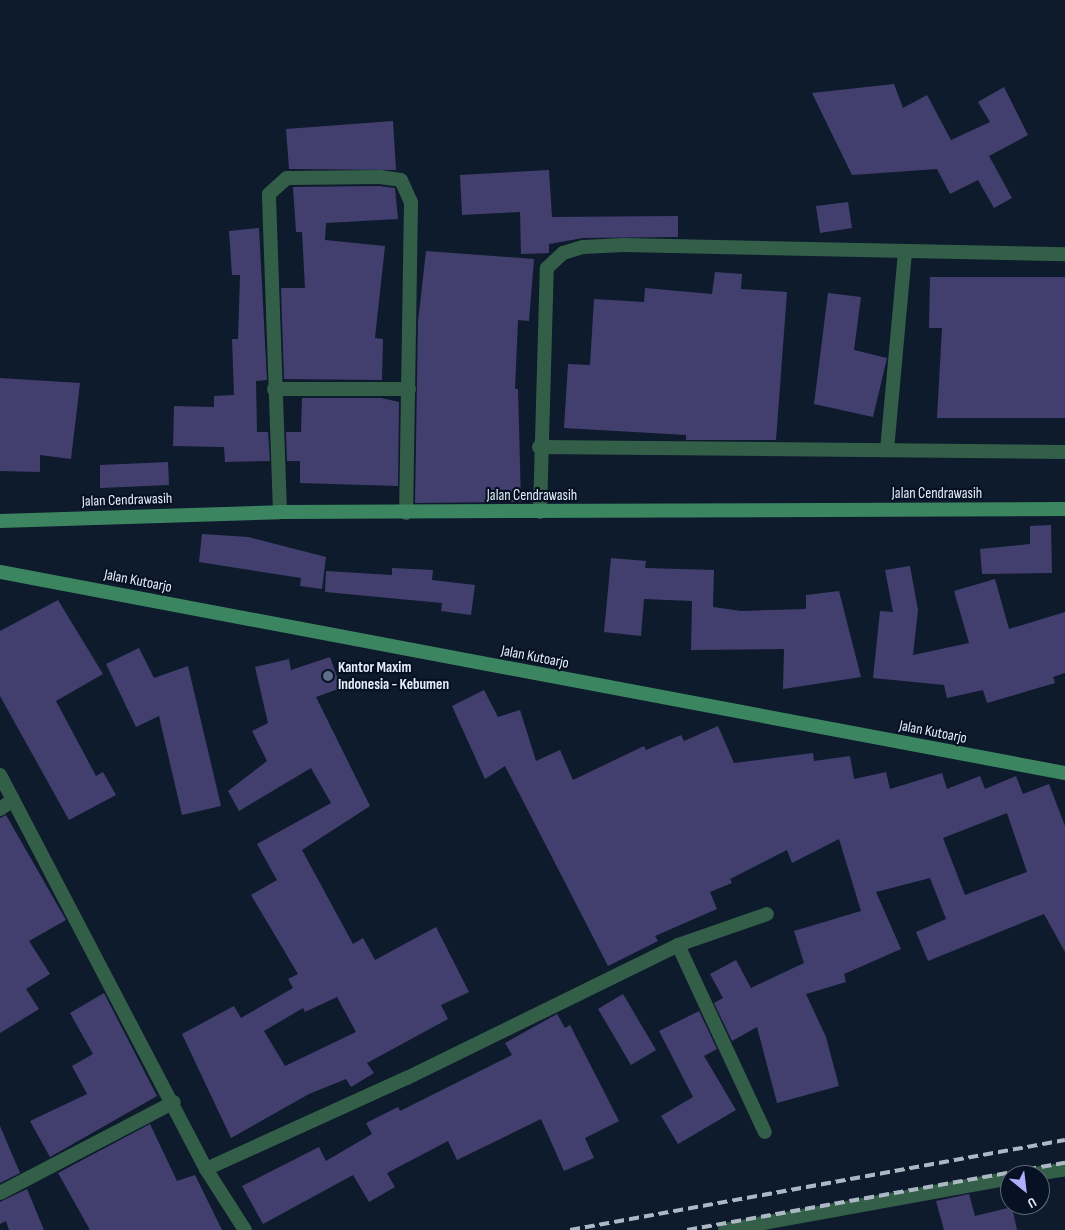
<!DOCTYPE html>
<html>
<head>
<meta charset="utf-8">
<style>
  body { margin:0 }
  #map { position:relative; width:1065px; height:1230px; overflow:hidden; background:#0e1b2d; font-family:"Sofia Sans Condensed",sans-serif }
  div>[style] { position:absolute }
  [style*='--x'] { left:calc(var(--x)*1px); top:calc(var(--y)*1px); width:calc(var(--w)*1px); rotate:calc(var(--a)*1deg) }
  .building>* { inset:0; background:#423f6f }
  .minor>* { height:14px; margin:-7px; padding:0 7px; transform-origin:7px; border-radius:7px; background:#335f48 }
  .secondary>* { height:14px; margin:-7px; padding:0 7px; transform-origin:7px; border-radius:7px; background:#3b8661 }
  .rail>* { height:4px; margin-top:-2px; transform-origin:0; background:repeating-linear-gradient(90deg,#adb8c5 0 10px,transparent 0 15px) }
  .dots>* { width:14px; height:14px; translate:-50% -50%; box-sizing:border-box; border:2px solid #061223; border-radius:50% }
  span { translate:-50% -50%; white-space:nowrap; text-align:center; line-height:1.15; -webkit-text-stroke:4.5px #061223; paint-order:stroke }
  .street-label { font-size:15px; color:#e5effb }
  .poi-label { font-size:15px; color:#e5effb; font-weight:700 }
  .left { translate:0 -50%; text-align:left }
  .north { position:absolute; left:1000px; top:1165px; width:50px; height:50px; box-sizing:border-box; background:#061223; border:1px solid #5f6a79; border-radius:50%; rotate:151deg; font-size:14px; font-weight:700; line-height:20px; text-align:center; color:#e5effb }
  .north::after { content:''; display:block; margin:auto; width:18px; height:22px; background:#afaefa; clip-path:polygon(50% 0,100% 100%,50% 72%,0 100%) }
</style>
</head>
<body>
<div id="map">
  <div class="building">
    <i style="clip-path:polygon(894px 84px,903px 108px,927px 95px,951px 140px,990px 122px,978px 102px,1004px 87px,1028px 135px,989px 156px,1012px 198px,994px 208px,978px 180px,950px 194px,937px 169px,852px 175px,812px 93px)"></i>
    <i style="clip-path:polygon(393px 121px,396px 170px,289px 169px,286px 129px)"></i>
    <i style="clip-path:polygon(549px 170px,552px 217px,678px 216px,678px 237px,583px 238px,549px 244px,549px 253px,521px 254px,520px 212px,462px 215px,460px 175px)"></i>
    <i style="clip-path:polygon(379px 186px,395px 188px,398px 219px,326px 223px,325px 240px,385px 246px,375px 338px,383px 339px,382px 380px,284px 379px,281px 288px,305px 288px,302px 232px,296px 232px,293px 187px)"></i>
    <i style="clip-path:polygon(848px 202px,852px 228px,820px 233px,816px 206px)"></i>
    <i style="clip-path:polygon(259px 228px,267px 380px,256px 381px,257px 432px,268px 432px,270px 461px,225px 462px,224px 447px,173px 446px,174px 406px,214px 407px,214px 396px,234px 395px,232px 339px,238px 339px,240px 275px,232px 275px,229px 231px)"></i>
    <i style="clip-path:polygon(426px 251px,534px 259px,529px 321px,518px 320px,515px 389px,518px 389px,521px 502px,415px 503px,418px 322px)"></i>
    <i style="clip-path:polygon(715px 272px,742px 274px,741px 289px,787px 292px,776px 440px,686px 440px,686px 435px,564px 428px,568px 364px,590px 365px,594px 299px,644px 302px,645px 288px,712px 294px)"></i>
    <i style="clip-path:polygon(930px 277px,1065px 277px,1065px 418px,937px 418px,942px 328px,929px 328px)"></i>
    <i style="clip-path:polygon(828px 293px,861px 297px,854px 350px,887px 358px,873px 417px,814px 404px)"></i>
    <i style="clip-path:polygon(0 378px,80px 383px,71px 459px,40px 455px,40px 472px,0 471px)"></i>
    <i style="clip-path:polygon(302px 398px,381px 398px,399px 402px,398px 486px,300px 483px,300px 461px,287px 461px,286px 432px,301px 432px)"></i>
    <i style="clip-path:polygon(168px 462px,169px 485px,100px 488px,100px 465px)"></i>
    <i style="clip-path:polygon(1051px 525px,1052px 573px,982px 574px,980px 549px,1030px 544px,1030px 526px)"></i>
    <i style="clip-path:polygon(202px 534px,248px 537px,326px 557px,322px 589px,300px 586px,301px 578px,199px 562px)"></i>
    <i style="clip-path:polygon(611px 558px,646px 561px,645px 568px,714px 570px,713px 607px,741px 611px,806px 609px,806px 595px,839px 591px,861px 677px,783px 689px,784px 649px,691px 650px,692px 601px,644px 599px,641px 636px,604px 632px)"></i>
    <i style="clip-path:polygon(910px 566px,918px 610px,913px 655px,969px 643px,954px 591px,995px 579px,1009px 629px,1065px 612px,1065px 673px,1053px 677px,1055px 683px,987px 703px,983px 690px,947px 698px,944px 685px,873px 678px,880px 611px,893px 612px,885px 570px)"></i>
    <i style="clip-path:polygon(392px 568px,433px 570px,432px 580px,475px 585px,471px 615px,441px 611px,442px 603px,325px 592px,326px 571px,392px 575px)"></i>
    <i style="clip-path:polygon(58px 600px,103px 674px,56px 701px,96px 776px,103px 772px,116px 795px,69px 820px,0 696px,0 631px)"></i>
    <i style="clip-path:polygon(139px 648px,154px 678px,188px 666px,221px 806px,182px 815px,159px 716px,136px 727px,106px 664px)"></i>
    <i style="clip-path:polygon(evenodd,330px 657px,341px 688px,316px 697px,370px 806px,302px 850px,353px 944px,363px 938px,375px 960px,436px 927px,469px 992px,441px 1005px,448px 1019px,367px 1063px,374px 1073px,351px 1087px,346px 1079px,309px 1094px,231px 1138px,182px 1034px,234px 1006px,241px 1018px,293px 988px,288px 979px,298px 974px,251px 895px,277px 880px,257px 844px,331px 803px,311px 768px,239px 811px,228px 791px,267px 761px,252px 731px,268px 723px,255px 667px,289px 659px,291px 670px,330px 657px,337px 997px,356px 1032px,285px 1066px,264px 1031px,303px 1008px,305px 1012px,337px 997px)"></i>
    <i style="clip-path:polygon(evenodd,484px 690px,498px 717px,520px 710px,536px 761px,560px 750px,573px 780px,644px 746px,646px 750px,681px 735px,684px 741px,718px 726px,734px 763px,813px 753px,814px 761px,850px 756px,854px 779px,886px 772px,890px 789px,942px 773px,947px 789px,980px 776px,985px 789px,1016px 776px,1023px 794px,1049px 784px,1065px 826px,1065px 952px,1044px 914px,928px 961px,916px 932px,946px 919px,930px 878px,876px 892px,901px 949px,844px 974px,846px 982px,806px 994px,826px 1037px,839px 1086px,777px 1103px,757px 1027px,732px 1041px,714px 1003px,723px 998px,710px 974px,736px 960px,751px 988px,804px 963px,794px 931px,861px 911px,839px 839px,792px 863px,787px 850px,730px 879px,732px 883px,710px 892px,717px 909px,655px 936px,658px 941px,608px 966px,505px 766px,485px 779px,452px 706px,484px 690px,1007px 813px,1027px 872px,965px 895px,943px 838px,1007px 813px)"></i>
    <i style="clip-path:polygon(6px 815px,66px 920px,29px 941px,50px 974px,26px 989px,39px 1009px,0 1033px,0 818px)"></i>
    <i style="clip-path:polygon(104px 993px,157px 1096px,50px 1157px,30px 1121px,87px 1094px,72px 1066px,93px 1054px,70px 1013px)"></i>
    <i style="clip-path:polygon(623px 994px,656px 1050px,631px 1065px,598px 1009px)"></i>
    <i style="clip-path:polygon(699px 1011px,717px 1049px,704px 1056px,736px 1110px,678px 1144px,661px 1116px,693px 1097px,659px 1031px)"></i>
    <i style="clip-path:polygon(557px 1014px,565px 1028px,570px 1025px,619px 1121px,585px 1138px,594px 1158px,564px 1171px,541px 1119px,457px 1160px,448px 1141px,387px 1173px,395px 1187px,369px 1202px,353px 1175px,263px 1224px,242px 1186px,319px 1147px,326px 1161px,372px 1134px,366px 1123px,398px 1107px,400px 1111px,512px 1055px,505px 1043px)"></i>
    <i style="clip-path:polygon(150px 1124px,177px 1181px,195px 1175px,222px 1230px,90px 1230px,58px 1173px)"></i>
    <i style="clip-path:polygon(0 1126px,20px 1173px,0 1183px)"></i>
    <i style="clip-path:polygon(27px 1189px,44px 1230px,9px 1230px,6px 1221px,0 1224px,0 1202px)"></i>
    <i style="clip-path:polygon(969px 1194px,975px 1216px,1012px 1207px,1017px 1230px,944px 1230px,936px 1201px)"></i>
  </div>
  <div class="minor">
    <i style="--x:274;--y:389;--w:135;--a:0"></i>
    <i style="--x:539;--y:447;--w:526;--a:0.54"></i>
    <i style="--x:887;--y:450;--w:198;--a:-84.8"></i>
    <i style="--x:280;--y:512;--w:318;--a:-92"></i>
    <i style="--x:269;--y:194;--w:24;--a:-42"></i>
    <i style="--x:287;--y:178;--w:93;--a:-0.6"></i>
    <i style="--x:380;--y:177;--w:21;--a:8"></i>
    <i style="--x:401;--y:180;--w:24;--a:66"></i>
    <i style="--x:411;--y:202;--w:311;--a:90.9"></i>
    <i style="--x:540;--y:512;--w:244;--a:-88.4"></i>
    <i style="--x:547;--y:268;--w:22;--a:-43"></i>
    <i style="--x:563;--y:253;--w:21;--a:-17"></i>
    <i style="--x:583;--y:247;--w:41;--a:-2.8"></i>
    <i style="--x:624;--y:245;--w:441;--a:1.2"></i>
    <i style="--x:0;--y:775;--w:445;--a:62.4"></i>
    <i style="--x:206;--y:1169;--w:72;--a:57.4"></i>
    <i style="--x:0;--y:809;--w:16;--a:-35"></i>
    <i style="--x:678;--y:945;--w:206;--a:65.1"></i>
    <i style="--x:206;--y:1169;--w:221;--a:-24.4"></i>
    <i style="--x:407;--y:1078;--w:302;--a:-26.1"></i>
    <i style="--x:678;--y:945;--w:94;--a:-19.2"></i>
    <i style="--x:1029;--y:1175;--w:36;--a:-9"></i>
    <i style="--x:0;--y:1193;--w:196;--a:-27.6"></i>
    <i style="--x:725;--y:1230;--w:290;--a:-10.3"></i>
  </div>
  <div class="secondary">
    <i style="--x:0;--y:521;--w:280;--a:-1.8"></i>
    <i style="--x:280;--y:512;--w:785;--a:-0.22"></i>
    <i style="--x:0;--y:572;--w:1084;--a:10.69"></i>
  </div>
  <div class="rail">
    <i style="--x:570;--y:1230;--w:503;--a:-10.3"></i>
    <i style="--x:687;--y:1230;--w:384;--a:-10.1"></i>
  </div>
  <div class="dots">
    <i style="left:328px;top:676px;background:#5c6f8a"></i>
  </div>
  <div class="street-label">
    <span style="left:937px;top:494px">Jalan Cendrawasih</span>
    <span style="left:532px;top:496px">Jalan Cendrawasih</span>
    <span style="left:127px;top:500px;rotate:-2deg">Jalan Cendrawasih</span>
    <span style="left:138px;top:581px;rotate:11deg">Jalan Kutoarjo</span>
    <span style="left:535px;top:657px;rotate:11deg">Jalan Kutoarjo</span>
    <span style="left:933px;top:732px;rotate:11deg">Jalan Kutoarjo</span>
  </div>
  <div class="poi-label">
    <span class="left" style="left:338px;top:676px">Kantor Maxim<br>Indonesia - Kebumen</span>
  </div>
  <div class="north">U</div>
</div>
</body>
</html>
